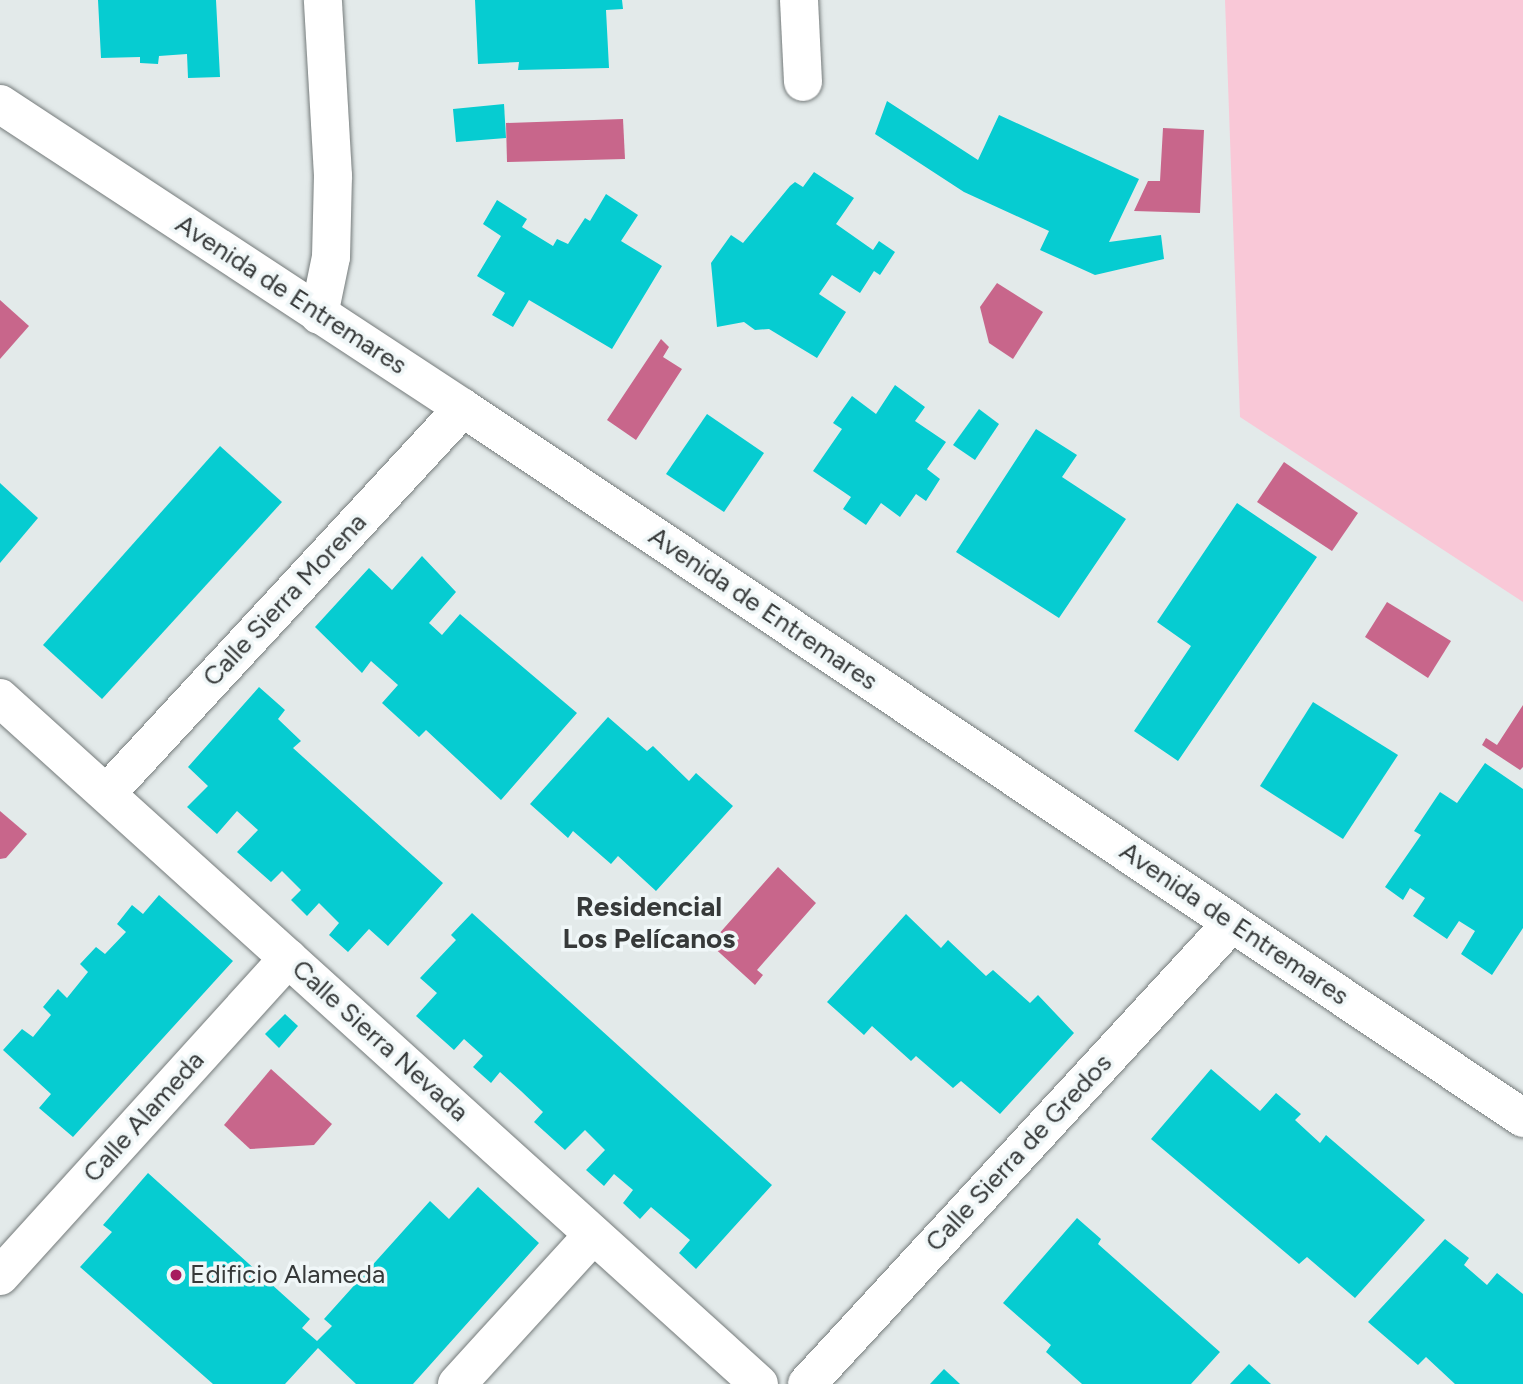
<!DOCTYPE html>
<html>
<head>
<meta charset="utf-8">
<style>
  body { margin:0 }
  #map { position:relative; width:1523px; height:1384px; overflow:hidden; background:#e3eaea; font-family:Figtree,sans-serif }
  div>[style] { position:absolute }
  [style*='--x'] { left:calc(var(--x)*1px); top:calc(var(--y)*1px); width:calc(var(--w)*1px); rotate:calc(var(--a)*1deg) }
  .green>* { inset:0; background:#f9c8d7 }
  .water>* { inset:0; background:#c8668b }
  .building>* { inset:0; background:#06ccd1 }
  .roads { filter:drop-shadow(0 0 2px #757b7b) drop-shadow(0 0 2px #757b7b) }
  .minor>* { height:38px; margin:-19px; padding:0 19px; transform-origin:19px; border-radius:19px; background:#fff }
  .dots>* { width:19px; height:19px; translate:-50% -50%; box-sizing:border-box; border:4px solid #f0f7f8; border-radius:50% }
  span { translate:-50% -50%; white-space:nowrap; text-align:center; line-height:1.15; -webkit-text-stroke:7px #f0f7f8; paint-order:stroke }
  .street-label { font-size:26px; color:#363939 }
  .poi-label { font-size:26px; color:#363939 }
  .left { translate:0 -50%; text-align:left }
  .neighbourhood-label { font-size:28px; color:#363939; font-weight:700 }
</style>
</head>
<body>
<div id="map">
  <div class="green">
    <i style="clip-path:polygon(1225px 0,1523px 0,1523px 602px,1240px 417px)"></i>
  </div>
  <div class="water">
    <i style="clip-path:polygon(623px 119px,625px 159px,507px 162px,506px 123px)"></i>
    <i style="clip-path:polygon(1163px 128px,1204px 130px,1200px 213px,1134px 211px,1148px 181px,1160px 181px)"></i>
    <i style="clip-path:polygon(997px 283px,1043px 312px,1013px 359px,989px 343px,980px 307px)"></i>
    <i style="clip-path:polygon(0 300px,29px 326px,0 359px)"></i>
    <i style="clip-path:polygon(661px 339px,669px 347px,663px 357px,682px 369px,636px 440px,607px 420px)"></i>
    <i style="clip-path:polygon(1284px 462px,1358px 513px,1332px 551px,1257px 502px)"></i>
    <i style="clip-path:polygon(1387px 602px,1451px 641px,1428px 678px,1365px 637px)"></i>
    <i style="clip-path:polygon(1523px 705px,1523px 767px,1520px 770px,1482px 745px,1486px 738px,1497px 745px)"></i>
    <i style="clip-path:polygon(0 811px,27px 834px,6px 858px,0 859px)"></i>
    <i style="clip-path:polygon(778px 867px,816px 903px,757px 970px,763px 975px,755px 985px,710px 944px)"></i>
    <i style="clip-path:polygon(271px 1069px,332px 1124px,314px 1145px,250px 1149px,224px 1125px)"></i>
  </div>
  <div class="building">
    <i style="clip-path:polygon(98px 0,216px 0,220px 77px,188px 78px,187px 54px,159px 56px,158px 64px,140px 63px,140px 57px,101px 58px)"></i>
    <i style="clip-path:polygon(475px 0,622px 0,623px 9px,606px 10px,609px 68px,518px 70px,519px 62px,478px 64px)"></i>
    <i style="clip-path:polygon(887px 101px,978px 160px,999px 115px,1139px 179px,1109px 242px,1161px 235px,1164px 259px,1095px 275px,1040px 250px,1049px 231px,964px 192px,875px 134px)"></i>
    <i style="clip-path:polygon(504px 104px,506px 138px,456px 142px,453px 109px)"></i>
    <i style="clip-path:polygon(814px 172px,854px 198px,836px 224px,873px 250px,879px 241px,895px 252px,880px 275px,874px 271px,860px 293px,832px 275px,819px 294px,846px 312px,817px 358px,769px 329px,755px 330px,744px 322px,717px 327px,711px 263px,731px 235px,743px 243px,790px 186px,795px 182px,803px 187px)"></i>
    <i style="clip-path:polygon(606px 194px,638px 215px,621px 241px,662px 266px,612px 349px,529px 300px,513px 327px,492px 315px,505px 293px,477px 276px,501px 236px,483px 224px,497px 200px,527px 219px,522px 227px,553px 246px,557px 239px,568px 244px,585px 218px,590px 221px)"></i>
    <i style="clip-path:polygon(895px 385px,925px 407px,915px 421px,946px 442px,927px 469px,940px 479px,926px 501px,916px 494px,900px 517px,881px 503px,866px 525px,843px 509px,851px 497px,813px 471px,842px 429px,833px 423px,852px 396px,876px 414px)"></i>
    <i style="clip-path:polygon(979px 409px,999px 424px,975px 460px,953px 445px)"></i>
    <i style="clip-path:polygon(707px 414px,764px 453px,724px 512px,666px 474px)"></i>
    <i style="clip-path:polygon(1036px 429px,1077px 455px,1062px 477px,1126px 519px,1059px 618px,956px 552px)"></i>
    <i style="clip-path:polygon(220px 446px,282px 502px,102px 699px,43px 645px)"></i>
    <i style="clip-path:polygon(0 483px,38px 518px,0 563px)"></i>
    <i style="clip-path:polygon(1237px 503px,1317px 557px,1178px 761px,1134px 731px,1191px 646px,1157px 622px)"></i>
    <i style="clip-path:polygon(422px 556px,456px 592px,429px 623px,442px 635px,460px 614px,577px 713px,501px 800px,426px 730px,419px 737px,382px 703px,398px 685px,371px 661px,362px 673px,315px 627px,369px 568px,392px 590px)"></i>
    <i style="clip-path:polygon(259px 687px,285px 710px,278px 719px,301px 741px,293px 748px,443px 883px,388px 946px,369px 929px,348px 952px,329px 935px,339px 923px,319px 903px,307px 916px,291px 900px,301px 890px,282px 871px,271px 882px,237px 852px,258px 830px,237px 811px,217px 834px,187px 807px,208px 786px,188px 767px)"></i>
    <i style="clip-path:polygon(1313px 702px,1398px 755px,1343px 839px,1260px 786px)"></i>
    <i style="clip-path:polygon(608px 717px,647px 751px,653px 746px,689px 781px,696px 773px,733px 806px,656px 891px,618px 856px,611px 864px,573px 831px,568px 838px,530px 804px)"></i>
    <i style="clip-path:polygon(1485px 763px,1523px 789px,1523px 928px,1492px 975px,1461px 954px,1475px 931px,1459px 921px,1447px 939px,1413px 916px,1425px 898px,1410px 888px,1403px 900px,1385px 887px,1421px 835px,1414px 831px,1440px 792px,1457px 803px)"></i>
    <i style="clip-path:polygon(159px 895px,233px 961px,73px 1137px,39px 1108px,51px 1094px,3px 1050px,22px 1029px,33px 1037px,51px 1015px,43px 1007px,58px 989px,67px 998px,88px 972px,80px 964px,96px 947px,105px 954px,126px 932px,117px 924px,132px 905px,143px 914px)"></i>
    <i style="clip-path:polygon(472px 913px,772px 1185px,696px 1269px,679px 1253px,690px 1240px,651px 1207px,640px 1219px,623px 1203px,633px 1190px,614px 1174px,604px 1186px,586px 1170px,605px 1150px,585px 1130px,565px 1150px,534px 1122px,543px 1112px,521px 1091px,500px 1072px,491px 1083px,473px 1067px,483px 1056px,464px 1039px,454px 1050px,416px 1016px,437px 993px,420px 978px,456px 940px,451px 935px)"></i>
    <i style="clip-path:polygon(906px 914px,941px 948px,948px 940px,986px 976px,993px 970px,1030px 1003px,1038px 995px,1074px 1033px,1000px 1114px,961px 1081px,953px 1088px,916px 1056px,911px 1061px,872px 1026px,864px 1035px,827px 1002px)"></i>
    <i style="clip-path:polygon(285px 1014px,298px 1026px,279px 1048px,265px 1034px)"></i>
    <i style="clip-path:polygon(1211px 1069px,1260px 1111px,1276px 1093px,1301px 1114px,1295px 1120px,1320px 1143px,1326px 1135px,1425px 1220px,1355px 1298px,1307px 1257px,1299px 1264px,1151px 1139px)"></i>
    <i style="clip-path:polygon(148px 1173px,310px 1319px,302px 1328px,317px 1341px,332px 1326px,324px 1319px,430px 1201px,449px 1219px,478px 1187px,539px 1243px,413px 1384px,356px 1384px,318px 1348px,285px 1384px,213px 1384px,80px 1267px,112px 1232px,103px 1225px)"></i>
    <i style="clip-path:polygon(1077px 1218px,1101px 1239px,1098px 1244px,1220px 1352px,1191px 1384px,1082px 1384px,1046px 1352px,1051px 1345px,1003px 1303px)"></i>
    <i style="clip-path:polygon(1445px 1239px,1469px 1258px,1464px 1265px,1487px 1285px,1497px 1273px,1523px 1294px,1523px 1384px,1455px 1384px,1426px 1357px,1418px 1365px,1368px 1322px)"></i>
    <i style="clip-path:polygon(1249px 1364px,1271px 1384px,1230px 1384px)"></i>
    <i style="clip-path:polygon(944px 1369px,960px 1384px,930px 1384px)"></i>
  </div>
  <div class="roads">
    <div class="minor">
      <i style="--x:799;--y:0;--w:82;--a:87.2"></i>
      <i style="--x:0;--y:104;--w:554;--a:33.29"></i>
      <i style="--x:463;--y:408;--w:1276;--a:33.81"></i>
      <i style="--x:319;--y:315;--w:59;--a:-78.3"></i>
      <i style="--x:331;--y:257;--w:81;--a:-88.6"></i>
      <i style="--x:333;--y:176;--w:176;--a:-93.3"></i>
      <i style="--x:0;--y:698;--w:1023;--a:42.11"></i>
      <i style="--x:107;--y:793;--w:524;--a:-47.24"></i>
      <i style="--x:0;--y:1276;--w:429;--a:-47.8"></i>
      <i style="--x:457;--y:1384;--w:202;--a:-47.6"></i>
      <i style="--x:807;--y:1384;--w:627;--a:-47.33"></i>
    </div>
  </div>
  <div class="dots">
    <i style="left:176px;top:1275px;background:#a71b5f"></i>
  </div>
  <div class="street-label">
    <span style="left:291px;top:295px;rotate:33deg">Avenida de Entremares</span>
    <span style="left:285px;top:600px;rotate:-47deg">Calle Sierra Morena</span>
    <span style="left:763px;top:609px;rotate:34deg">Avenida de Entremares</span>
    <span style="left:1234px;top:924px;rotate:34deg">Avenida de Entremares</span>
    <span style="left:380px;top:1041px;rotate:42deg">Calle Sierra Nevada</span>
    <span style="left:144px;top:1117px;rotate:-48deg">Calle Alameda</span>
    <span style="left:1019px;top:1153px;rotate:-47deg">Calle Sierra de Gredos</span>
  </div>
  <div class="poi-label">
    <span class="left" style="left:190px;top:1275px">Edificio Alameda</span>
  </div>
  <div class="neighbourhood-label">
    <span style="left:649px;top:922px">Residencial<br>Los Pelícanos</span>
  </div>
</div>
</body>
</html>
